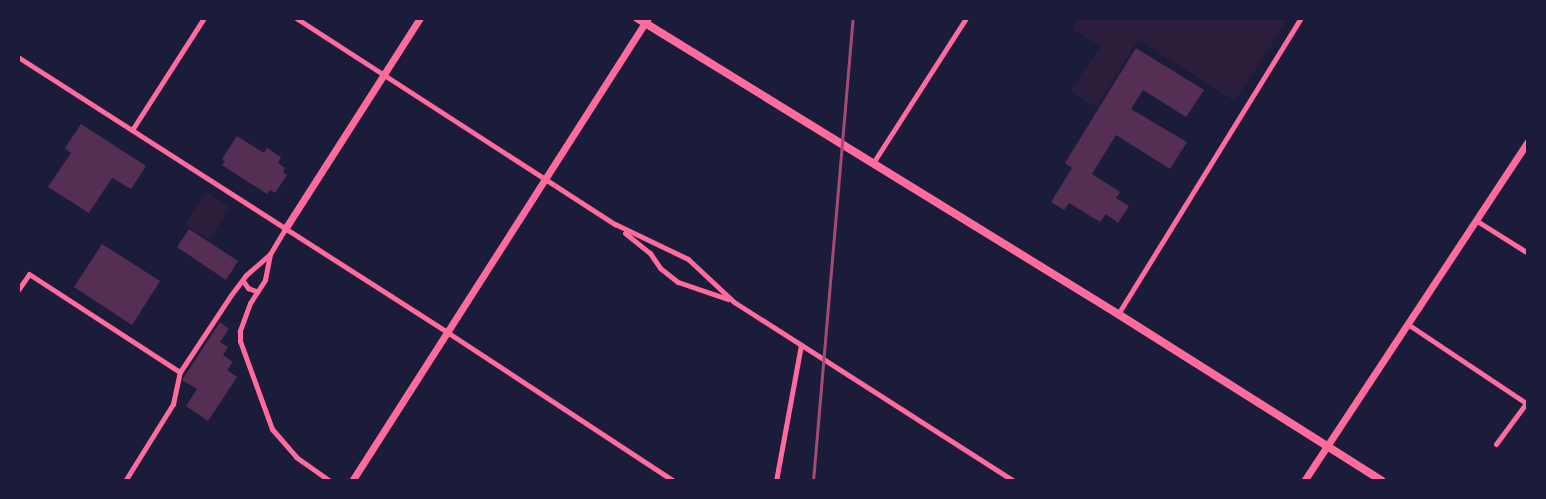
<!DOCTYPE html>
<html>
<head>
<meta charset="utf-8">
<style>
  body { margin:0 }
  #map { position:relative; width:1546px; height:499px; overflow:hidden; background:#1b1b3a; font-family:Raleway,sans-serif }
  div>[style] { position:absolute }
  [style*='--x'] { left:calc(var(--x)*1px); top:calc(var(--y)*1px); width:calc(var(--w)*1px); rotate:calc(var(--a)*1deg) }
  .green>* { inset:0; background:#2a1e3b }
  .building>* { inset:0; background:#542f53 }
  .minor>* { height:5px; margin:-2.5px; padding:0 2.5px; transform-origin:2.5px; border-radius:2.5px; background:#ff6b9d }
  .tertiary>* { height:7px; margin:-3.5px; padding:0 3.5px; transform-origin:3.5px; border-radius:3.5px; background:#ff6b9d }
  .secondary>* { height:8px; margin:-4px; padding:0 4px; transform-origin:4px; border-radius:4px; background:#ff6b9d }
  .rail>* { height:3px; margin:-1.5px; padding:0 1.5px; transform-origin:1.5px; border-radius:1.5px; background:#a44b75 }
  span { translate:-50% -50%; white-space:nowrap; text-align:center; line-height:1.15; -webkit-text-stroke:5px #1b1b3a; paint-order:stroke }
  .frame { position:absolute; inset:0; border:20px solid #1b1b3a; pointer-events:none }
</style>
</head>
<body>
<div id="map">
  <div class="green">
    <i style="clip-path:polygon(1079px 18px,1289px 18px,1235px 101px,1138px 40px,1096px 107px,1070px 91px,1101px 46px,1072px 29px)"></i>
    <i style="clip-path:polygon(206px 191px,230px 208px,209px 240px,185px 224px)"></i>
  </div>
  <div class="building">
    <i style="clip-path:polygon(1136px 48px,1204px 90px,1186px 117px,1143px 90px,1131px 109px,1187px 142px,1170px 169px,1116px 135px,1092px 174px,1120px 192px,1116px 198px,1129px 206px,1118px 223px,1106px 214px,1100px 222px,1069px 203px,1064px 210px,1051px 202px,1072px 168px,1065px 163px)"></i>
    <i style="clip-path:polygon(81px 124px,146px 166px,131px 189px,112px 178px,89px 213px,48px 187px,71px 153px,65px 148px)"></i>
    <i style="clip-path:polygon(237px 136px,264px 153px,267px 148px,281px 157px,278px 163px,285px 168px,283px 172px,287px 175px,275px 193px,270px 190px,267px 194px,222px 165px,225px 161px,222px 159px)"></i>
    <i style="clip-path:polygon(189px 229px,238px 261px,226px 280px,177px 247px)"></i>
    <i style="clip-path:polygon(102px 244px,160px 281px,132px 325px,74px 287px)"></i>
    <i style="clip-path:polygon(220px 322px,229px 329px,220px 342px,228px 347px,223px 355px,233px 362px,227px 370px,237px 377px,208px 421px,186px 406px,197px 389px,182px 380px)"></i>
  </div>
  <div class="minor">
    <i style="--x:296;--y:18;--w:380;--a:32.9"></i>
    <i style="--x:615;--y:224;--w:81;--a:25.6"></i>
    <i style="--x:688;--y:259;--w:63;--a:43.1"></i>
    <i style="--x:734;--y:302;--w:332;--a:32.6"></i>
    <i style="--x:18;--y:57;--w:510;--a:32.66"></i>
    <i style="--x:447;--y:332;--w:272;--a:33.3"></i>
    <i style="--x:132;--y:130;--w:133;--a:-57.3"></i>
    <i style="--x:873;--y:163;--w:172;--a:-57.3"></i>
    <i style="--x:1477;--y:221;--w:60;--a:32.1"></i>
    <i style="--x:625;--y:233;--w:32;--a:39"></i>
    <i style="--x:650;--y:253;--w:18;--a:56"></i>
    <i style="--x:660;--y:268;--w:23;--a:38"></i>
    <i style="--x:678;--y:282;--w:53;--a:18.8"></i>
    <i style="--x:270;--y:254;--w:26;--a:101"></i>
    <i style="--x:265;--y:280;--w:27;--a:123"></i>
    <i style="--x:250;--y:303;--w:30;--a:110"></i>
    <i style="--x:240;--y:331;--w:10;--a:90"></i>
    <i style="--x:240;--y:341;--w:94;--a:70"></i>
    <i style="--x:272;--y:429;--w:37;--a:49"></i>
    <i style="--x:296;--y:457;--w:42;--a:35.2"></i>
    <i style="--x:243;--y:281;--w:9;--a:54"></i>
    <i style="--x:248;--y:288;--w:9;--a:21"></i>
    <i style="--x:18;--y:290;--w:19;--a:-55"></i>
    <i style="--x:29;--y:274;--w:180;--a:33"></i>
    <i style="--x:1118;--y:314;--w:348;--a:-58.3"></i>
    <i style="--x:1409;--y:325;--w:141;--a:33.7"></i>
    <i style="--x:1496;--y:444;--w:52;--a:-53.6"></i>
    <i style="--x:125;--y:481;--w:91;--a:-58.1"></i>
    <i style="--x:173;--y:404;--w:33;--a:-78"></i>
    <i style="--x:180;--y:372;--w:92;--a:-56.5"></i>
    <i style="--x:231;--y:295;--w:25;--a:-53"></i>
    <i style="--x:246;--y:275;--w:32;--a:-41"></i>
    <i style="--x:270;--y:254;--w:29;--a:-59"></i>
    <i style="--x:776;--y:481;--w:138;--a:-79.6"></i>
  </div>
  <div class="tertiary">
    <i style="--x:285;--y:229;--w:250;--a:-57.4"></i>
    <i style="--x:352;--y:481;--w:550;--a:-57.41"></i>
    <i style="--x:1304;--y:481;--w:407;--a:-56.6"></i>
  </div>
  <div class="secondary">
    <i style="--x:637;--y:18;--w:565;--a:31.61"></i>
    <i style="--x:1118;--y:314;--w:312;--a:32.3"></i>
  </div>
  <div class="rail">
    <i style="--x:813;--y:481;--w:465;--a:-85.1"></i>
  </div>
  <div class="frame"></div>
</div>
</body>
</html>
